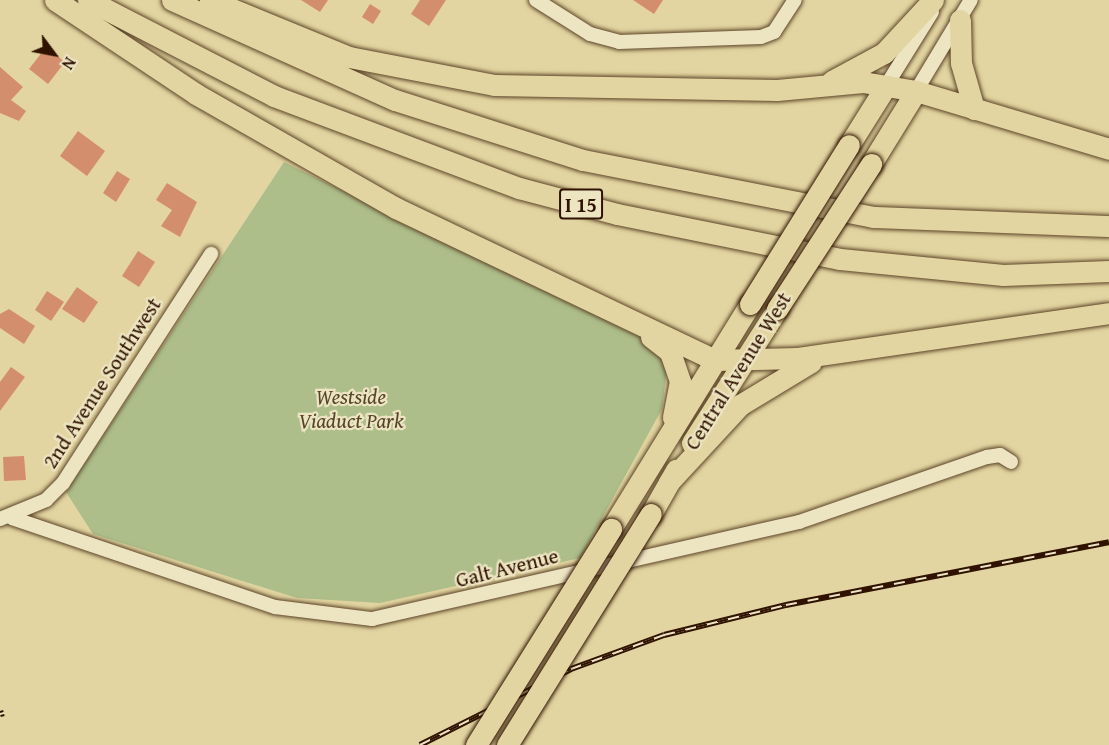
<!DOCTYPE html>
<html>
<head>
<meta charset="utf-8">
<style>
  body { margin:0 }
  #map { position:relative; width:1109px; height:745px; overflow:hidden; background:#e3d5a1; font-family:"Gentium Book Plus",serif }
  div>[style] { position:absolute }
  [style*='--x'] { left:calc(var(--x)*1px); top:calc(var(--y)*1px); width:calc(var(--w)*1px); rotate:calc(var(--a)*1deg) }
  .green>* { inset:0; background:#adbe8a }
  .building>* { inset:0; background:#d38e6d }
  .roads { filter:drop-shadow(0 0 2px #5c4428) drop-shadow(0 0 2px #5c4428) }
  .minor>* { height:14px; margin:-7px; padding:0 7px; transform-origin:7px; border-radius:7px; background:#ede4c2 }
  .highway>* { height:21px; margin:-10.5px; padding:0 10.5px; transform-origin:10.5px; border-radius:10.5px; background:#e3d5a1 }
  .rail>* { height:6px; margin-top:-3px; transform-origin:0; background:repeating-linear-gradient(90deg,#ede4c2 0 11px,#2f1300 0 22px); box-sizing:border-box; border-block:2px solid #2f1300 }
  .bridges { filter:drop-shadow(0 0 2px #2f1300) drop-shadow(0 0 2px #2f1300) }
  .highway-bridge>* { height:21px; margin:-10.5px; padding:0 10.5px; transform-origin:10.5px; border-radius:10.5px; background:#e3d5a1 }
  span { translate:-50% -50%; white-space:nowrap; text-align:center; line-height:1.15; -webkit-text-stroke:4.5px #ede4c2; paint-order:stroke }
  .shield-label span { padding:2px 4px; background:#ede4c2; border:2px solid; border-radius:4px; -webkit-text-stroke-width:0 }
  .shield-label { font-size:20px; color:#2f1300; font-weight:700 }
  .street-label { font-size:21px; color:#2f1300 }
  .park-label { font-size:21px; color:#554629; font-style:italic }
  .north { position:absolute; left:24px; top:24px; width:60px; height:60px; -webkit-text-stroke:4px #ede4c2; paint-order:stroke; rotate:122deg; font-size:16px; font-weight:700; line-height:24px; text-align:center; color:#2f1300 }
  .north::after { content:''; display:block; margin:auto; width:21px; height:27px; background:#2f1300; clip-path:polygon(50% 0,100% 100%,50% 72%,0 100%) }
</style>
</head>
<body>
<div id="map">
  <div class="green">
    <i style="clip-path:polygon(284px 162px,647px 340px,667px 368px,662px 409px,580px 558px,380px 603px,297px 598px,93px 534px,66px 492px)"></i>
  </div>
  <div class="building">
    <i style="clip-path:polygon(301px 0,328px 0,320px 12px)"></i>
    <i style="clip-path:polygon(420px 0,446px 0,429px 26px,411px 14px)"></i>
    <i style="clip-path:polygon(633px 0,663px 0,654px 14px)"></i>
    <i style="clip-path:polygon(370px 4px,381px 11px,373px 24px,362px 17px)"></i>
    <i style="clip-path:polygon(46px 47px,65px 62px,48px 84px,29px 69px)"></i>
    <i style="clip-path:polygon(0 67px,23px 87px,11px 100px,26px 111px,19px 121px,0 113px)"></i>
    <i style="clip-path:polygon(78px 131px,105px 151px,87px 176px,60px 156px)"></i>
    <i style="clip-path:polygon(117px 171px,130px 179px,116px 202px,103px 193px)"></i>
    <i style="clip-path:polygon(167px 183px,197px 202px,180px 237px,161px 226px,172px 210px,156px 200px)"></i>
    <i style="clip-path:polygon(138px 251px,155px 262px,139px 287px,122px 276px)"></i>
    <i style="clip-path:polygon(77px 287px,98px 302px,84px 323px,62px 309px)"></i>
    <i style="clip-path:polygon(47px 291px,64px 302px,51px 321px,35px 310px)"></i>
    <i style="clip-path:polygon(9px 309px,35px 326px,24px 344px,0 328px,0 314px)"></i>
    <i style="clip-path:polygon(11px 367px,25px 377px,0 411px,0 382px)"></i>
    <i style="clip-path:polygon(24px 456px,26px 480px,4px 481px,3px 457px)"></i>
  </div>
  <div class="roads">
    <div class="minor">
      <i style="--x:536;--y:0;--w:64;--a:32.2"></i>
      <i style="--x:590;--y:34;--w:30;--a:15"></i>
      <i style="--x:619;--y:42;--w:142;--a:-2"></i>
      <i style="--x:761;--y:37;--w:14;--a:-21"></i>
      <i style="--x:774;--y:32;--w:38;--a:-57"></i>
      <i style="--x:886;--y:86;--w:87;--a:-58.1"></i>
      <i style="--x:916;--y:91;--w:106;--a:-58.9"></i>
      <i style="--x:12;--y:518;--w:278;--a:18.7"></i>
      <i style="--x:275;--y:607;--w:98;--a:7.1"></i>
      <i style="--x:372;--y:619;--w:438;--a:-12.8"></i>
      <i style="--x:799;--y:522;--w:199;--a:-19.1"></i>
      <i style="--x:987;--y:457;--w:13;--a:-9"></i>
      <i style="--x:1000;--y:455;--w:13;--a:32"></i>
      <i style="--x:0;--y:519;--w:50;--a:-22.4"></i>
      <i style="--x:46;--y:500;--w:24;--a:-45"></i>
      <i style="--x:63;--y:483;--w:273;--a:-57.1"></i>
    </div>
    <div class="highway">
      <i style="--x:55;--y:0;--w:169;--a:33.7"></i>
      <i style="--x:196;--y:94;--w:230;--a:29.7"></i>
      <i style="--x:396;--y:208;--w:352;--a:25.5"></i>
      <i style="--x:714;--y:360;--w:84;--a:-1.4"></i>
      <i style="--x:798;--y:358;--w:314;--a:-8.2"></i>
      <i style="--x:88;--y:0;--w:209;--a:27.3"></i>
      <i style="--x:274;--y:96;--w:262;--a:20.6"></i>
      <i style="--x:519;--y:188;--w:101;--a:14.9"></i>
      <i style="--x:617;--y:214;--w:227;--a:11.4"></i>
      <i style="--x:840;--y:259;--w:164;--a:5.6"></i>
      <i style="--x:1003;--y:275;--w:106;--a:-2.2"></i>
      <i style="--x:172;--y:0;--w:244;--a:24.2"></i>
      <i style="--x:395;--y:100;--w:197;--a:17.7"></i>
      <i style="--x:583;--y:160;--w:296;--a:11.1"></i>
      <i style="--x:873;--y:217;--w:236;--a:2.2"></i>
      <i style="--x:210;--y:0;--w:150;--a:22.3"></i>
      <i style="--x:349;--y:57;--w:148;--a:10.9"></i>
      <i style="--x:494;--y:85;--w:283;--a:1"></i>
      <i style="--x:777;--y:90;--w:86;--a:-5.3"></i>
      <i style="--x:863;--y:82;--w:54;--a:9.6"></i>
      <i style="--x:916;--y:91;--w:202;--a:16.7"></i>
      <i style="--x:960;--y:20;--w:43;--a:88.7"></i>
      <i style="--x:961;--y:63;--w:48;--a:74.2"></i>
      <i style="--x:832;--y:81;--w:59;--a:-28.3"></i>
      <i style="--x:884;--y:53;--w:72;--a:-47.2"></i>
      <i style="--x:849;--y:145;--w:70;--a:-57.9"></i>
      <i style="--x:871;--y:164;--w:86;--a:-58.3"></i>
      <i style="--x:651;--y:337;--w:24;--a:38"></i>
      <i style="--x:670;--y:352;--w:31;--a:71"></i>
      <i style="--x:680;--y:381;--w:37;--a:101"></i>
      <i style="--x:692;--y:443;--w:159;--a:-57.6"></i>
      <i style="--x:669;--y:482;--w:105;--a:-47.3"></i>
      <i style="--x:740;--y:405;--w:83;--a:-31.2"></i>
      <i style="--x:651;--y:514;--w:51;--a:-60.4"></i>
      <i style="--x:611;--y:529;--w:264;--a:-58.3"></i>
    </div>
  </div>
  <div class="rail">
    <i style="--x:0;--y:714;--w:4;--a:-14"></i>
    <i style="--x:420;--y:745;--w:169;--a:-26.7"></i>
    <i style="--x:571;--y:669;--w:99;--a:-20.1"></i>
    <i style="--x:664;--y:635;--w:126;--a:-13.8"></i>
    <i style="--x:786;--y:605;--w:329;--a:-11"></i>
  </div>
  <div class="bridges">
    <div class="highway-bridge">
      <i style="--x:750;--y:304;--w:187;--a:-58.1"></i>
      <i style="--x:777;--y:309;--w:173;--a:-57"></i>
      <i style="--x:476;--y:745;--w:255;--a:-58"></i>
      <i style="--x:507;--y:745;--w:272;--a:-58.1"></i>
    </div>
  </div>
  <div class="shield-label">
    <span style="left:581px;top:204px">I 15</span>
  </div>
  <div class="street-label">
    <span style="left:738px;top:371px;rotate:-58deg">Central Avenue West</span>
    <span style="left:102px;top:383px;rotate:-57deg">2nd Avenue Southwest</span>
    <span style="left:507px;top:568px;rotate:-14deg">Galt Avenue</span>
  </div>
  <div class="park-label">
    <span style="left:351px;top:409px">Westside<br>Viaduct Park</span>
  </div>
  <div class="north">N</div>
</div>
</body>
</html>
